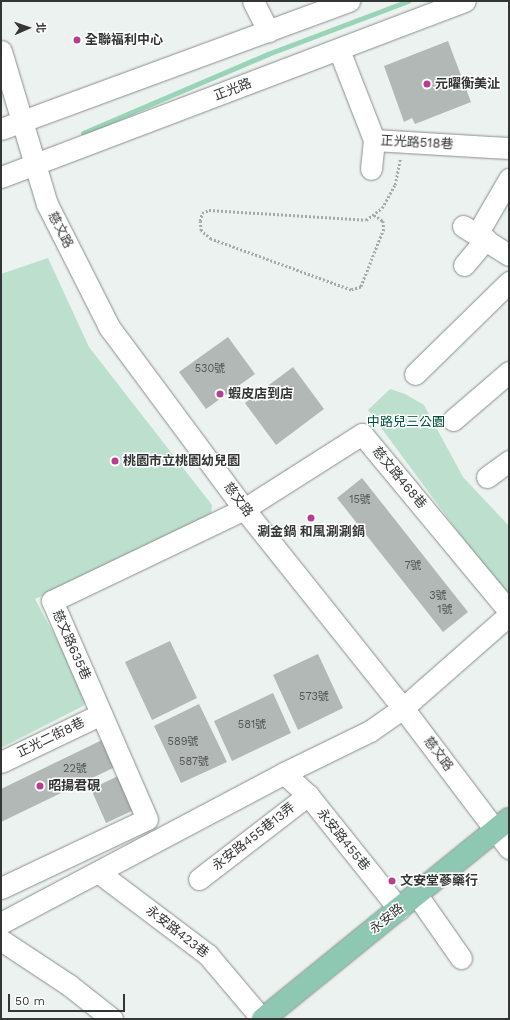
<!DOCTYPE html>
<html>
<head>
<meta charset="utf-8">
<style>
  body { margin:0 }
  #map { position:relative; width:510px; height:1020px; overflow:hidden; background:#ecf2ef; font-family:"Work Sans","Noto Sans TC",sans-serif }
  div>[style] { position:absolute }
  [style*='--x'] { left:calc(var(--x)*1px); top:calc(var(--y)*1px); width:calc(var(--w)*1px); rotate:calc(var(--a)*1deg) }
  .green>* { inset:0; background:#bde0ce }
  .stream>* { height:4.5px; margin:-2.25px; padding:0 2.25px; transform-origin:2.25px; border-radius:2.25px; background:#99d4b8 }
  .building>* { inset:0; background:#b2b8b5 }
  .path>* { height:2.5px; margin-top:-1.25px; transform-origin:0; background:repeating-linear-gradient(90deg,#a5a9a7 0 2px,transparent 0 4px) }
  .roads { filter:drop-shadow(0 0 1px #898e8b) drop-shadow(0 0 1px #898e8b) }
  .minor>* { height:21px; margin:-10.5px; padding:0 10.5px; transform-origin:10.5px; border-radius:10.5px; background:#fff }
  .major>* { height:22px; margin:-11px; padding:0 11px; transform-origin:11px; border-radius:11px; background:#8fc8b2 }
  .dots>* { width:11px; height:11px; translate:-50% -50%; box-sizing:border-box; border:2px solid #fff; border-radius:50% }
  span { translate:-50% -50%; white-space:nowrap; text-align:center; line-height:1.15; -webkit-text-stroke:3px #fff; paint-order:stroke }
  .number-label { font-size:11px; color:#545655 }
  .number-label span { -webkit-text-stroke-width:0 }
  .poi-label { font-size:13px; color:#343635; font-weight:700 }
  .left { translate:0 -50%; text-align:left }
  .street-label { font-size:13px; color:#343635 }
  .park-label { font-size:13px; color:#005137 }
  .frame { position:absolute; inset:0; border:2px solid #343635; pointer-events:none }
  .north { position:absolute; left:8px; top:8px; width:40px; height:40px; -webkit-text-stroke:3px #fff; paint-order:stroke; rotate:88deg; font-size:11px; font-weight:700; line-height:16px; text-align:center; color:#343635 }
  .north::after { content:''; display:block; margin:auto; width:14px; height:18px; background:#343635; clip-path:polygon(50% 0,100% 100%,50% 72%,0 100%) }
  .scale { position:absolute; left:8px; top:994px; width:117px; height:18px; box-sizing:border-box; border:2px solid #343635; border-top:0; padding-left:5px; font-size:12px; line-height:14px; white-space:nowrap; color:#343635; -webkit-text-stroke:3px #fff; paint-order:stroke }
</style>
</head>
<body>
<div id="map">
  <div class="green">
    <i style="clip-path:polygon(48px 258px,89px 347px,212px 505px,211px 517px,35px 599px,88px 697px,83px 706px,1px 748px,1px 274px)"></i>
    <i style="clip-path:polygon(390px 389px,405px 394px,424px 405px,463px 477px,509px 526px,509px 601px,368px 410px)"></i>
  </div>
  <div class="stream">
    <i style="--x:83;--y:133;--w:201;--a:-23.1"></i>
    <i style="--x:268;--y:54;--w:150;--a:-20.7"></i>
  </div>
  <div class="building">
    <i style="clip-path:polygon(448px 41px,471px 102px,415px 124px,412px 118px,404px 122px,384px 66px)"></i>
    <i style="clip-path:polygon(228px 337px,255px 374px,206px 409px,179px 372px)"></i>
    <i style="clip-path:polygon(293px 367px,324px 409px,276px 445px,245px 403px)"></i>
    <i style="clip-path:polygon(362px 478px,468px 612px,443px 632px,337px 498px)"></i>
    <i style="clip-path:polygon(170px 641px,197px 698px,152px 720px,125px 662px)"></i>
    <i style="clip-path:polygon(318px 654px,343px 708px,298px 730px,273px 675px)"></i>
    <i style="clip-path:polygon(273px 693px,291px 733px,232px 761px,214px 721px)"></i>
    <i style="clip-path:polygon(199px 704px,227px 762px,181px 783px,154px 726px)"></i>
    <i style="clip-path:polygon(102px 740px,115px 767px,1px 822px,1px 789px)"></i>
    <i style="clip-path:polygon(120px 775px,136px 809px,106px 823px,91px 789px)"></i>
  </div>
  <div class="path">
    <i style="--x:374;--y:215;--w:11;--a:34"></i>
    <i style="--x:383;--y:221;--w:8;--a:83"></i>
    <i style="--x:384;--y:229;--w:62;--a:111.6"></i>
    <i style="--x:361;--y:287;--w:10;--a:163"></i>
    <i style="--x:351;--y:290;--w:149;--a:-160"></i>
    <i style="--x:211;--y:239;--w:13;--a:-141"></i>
    <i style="--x:201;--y:231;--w:10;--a:-96"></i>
    <i style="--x:200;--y:221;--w:8;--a:-76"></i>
    <i style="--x:202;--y:213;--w:8;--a:-23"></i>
    <i style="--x:209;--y:210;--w:157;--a:3.6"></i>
    <i style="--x:366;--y:220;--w:20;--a:-37"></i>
    <i style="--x:382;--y:208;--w:26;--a:-61"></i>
    <i style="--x:395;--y:185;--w:26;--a:-79"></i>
  </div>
  <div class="roads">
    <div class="minor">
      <i style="--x:253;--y:1;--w:34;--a:63"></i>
      <i style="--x:339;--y:50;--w:97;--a:68.7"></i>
      <i style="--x:374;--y:140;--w:29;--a:96"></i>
      <i style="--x:1;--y:51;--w:160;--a:73.3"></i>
      <i style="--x:47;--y:204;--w:138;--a:63.2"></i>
      <i style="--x:109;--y:327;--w:227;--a:53.4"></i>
      <i style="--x:244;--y:509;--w:255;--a:51.4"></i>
      <i style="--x:403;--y:708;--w:176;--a:52.9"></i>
      <i style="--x:1;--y:129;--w:371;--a:-20.2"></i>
      <i style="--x:374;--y:140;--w:135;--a:3.4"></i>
      <i style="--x:1;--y:177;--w:496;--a:-20.8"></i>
      <i style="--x:463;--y:226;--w:54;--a:32.2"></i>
      <i style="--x:477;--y:234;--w:64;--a:-59.8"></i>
      <i style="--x:464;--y:265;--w:34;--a:-50"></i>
      <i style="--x:415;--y:374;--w:132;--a:-44.4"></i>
      <i style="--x:453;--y:420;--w:74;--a:-40.6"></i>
      <i style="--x:487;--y:477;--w:27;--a:-36"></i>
      <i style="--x:1;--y:762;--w:111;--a:-25.6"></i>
      <i style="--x:284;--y:773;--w:33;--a:43"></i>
      <i style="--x:308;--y:795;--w:146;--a:51.4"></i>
      <i style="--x:98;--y:872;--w:138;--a:37"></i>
      <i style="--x:208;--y:955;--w:84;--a:49.8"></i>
      <i style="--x:199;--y:879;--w:138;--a:-37.6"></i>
      <i style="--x:1;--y:888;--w:161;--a:-25.3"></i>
      <i style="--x:147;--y:819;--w:238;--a:-113.5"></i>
      <i style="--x:52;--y:601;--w:213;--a:-25.6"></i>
      <i style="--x:244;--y:509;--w:140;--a:-32.4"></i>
      <i style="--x:362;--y:434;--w:230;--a:50.3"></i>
      <i style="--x:417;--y:895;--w:77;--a:55.1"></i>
      <i style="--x:1;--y:923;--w:320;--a:-27.9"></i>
      <i style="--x:284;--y:773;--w:96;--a:-26"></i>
      <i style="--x:370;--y:731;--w:40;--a:-34.9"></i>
      <i style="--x:403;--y:708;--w:141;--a:-41.3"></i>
      <i style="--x:1;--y:940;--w:82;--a:33.5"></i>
      <i style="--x:69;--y:985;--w:55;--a:38.3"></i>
    </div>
    <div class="major">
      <i style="--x:263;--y:1019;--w:317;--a:-39.1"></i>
    </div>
  </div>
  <div class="dots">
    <i style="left:77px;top:40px;background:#b83d8e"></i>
    <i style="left:427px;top:84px;background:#b83d8e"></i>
    <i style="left:220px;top:394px;background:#b83d8e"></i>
    <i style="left:115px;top:461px;background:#b83d8e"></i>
    <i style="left:311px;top:518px;background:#b83d8e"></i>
    <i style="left:40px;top:786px;background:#b83d8e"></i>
    <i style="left:392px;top:881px;background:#b83d8e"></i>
  </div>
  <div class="number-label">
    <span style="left:210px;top:369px">530號</span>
    <span style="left:360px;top:500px">15號</span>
    <span style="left:413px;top:566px">7號</span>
    <span style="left:438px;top:596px">3號</span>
    <span style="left:445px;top:610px">1號</span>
    <span style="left:314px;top:697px">573號</span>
    <span style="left:252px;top:725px">581號</span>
    <span style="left:183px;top:742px">589號</span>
    <span style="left:194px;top:762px">587號</span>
    <span style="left:75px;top:769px">22號</span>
  </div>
  <div class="poi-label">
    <span class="left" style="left:85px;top:40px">全聯福利中心</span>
    <span class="left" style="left:435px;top:84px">元曜衡美沚</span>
    <span class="left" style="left:228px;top:394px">蝦皮店到店</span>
    <span class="left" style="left:123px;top:461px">桃園市立桃園幼兒園</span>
    <span style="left:311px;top:532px">涮金鍋 和風涮涮鍋</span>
    <span class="left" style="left:48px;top:786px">昭揚君硯</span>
    <span class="left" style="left:400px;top:881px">文安堂蔘藥行</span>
  </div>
  <div class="street-label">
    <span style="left:233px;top:90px;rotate:-21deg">正光路</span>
    <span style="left:417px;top:143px;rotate:3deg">正光路518巷</span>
    <span style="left:60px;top:230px;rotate:63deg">慈文路</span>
    <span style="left:399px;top:478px;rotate:50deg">慈文路468巷</span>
    <span style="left:238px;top:500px;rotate:53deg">慈文路</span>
    <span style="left:71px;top:645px;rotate:66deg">慈文路635巷</span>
    <span style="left:51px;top:738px;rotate:-26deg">正光二街8巷</span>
    <span style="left:438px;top:754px;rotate:53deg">慈文路</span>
    <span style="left:254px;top:837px;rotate:-38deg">永安路455巷13弄</span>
    <span style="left:343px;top:840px;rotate:51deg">永安路455巷</span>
    <span style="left:387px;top:919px;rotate:-39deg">永安路</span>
    <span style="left:177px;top:932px;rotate:38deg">永安路423巷</span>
  </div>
  <div class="park-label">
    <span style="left:406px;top:422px">中路兒三公園</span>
  </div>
  <div class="frame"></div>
  <div class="north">北</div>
  <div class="scale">50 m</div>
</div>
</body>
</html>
